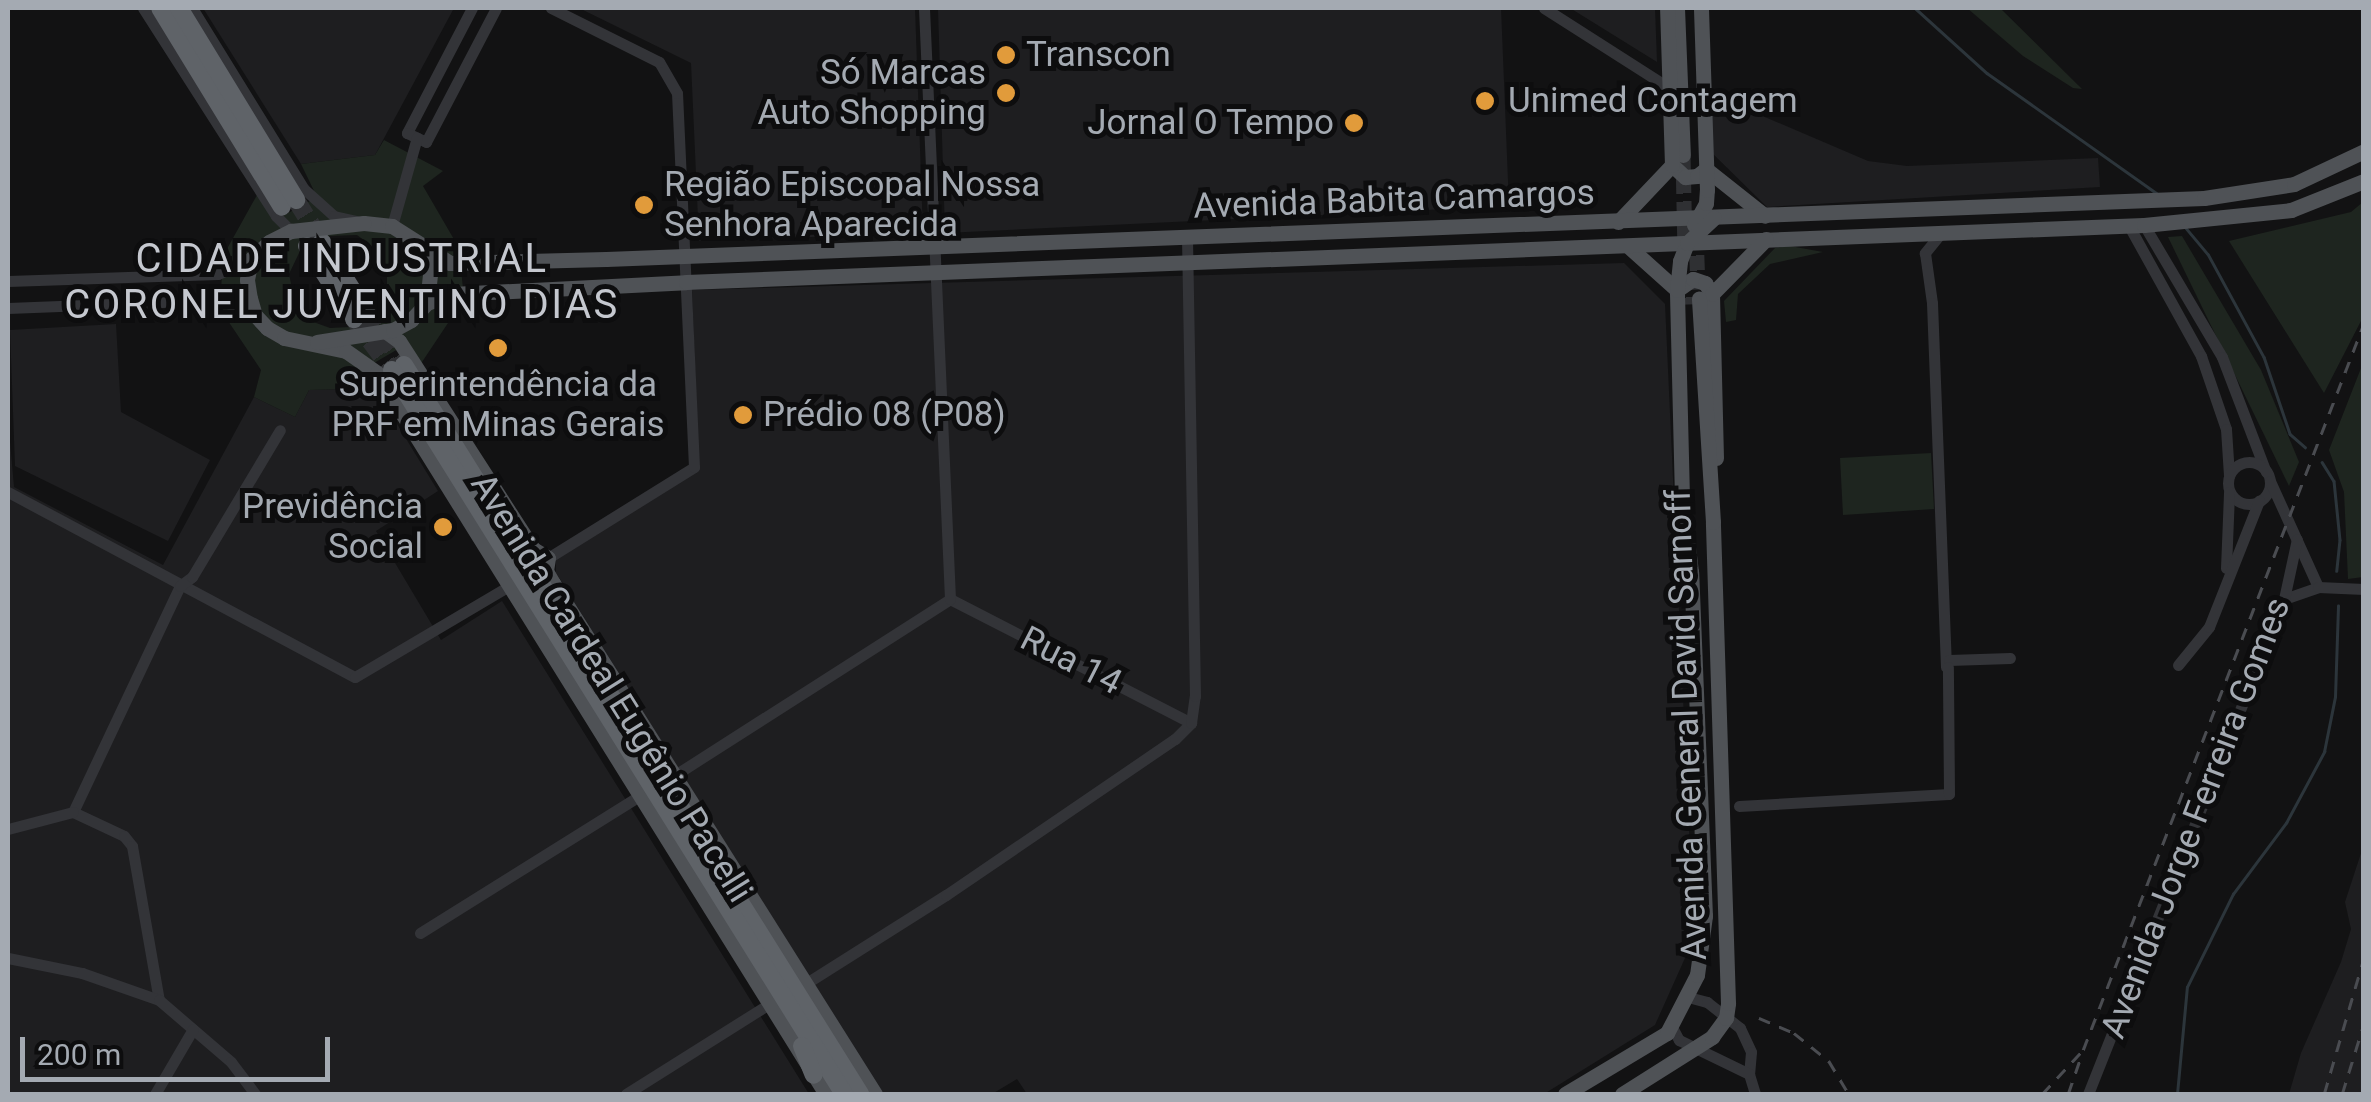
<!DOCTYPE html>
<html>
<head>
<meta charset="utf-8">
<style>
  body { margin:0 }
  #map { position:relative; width:2371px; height:1102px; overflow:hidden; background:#121213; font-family:Roboto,sans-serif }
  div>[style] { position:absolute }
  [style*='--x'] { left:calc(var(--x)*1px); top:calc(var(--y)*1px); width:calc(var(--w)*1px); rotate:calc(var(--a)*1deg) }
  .built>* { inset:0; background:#1e1e20 }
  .green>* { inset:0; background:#1e251f }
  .stream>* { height:2.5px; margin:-1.25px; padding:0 1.25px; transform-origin:1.25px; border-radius:1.25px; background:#2c353b }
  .major-tunnel>* { height:15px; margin-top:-7.5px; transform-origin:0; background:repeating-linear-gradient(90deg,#2f3033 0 15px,transparent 0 23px) }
  .highway-tunnel>* { height:18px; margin-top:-9px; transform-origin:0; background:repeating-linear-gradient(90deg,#2f3033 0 18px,transparent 0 27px) }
  .minor>* { height:11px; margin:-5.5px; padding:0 5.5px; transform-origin:5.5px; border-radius:5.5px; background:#333438 }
  .minor>.ring { margin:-5.5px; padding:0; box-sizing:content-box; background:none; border:11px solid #333438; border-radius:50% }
  .major>* { height:15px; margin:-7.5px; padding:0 7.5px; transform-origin:7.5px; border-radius:7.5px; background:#4f5256 }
  .highway>* { height:18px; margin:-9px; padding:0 9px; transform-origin:9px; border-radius:9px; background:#5f6368 }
  .rail>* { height:2.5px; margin-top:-1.25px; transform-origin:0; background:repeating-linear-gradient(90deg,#4a4c51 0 12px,transparent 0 22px) }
  .major-bridge>* { height:15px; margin:-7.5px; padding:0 7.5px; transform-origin:7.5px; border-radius:7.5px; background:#4f5256 }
  .dots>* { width:28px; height:28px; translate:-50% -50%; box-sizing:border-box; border:5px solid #0d0d0e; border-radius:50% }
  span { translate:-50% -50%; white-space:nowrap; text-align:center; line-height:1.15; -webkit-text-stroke:10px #0d0d0e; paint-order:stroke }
  .poi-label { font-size:35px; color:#a4aab2 }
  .left { translate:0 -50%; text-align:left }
  .right { translate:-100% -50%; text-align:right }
  .street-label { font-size:35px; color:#a4aab2 }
  .quarter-label { font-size:40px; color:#c5c8cf; letter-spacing:2.5px }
  .frame { position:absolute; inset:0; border:10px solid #a4aab2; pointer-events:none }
  .scale { position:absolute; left:20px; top:1037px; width:310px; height:45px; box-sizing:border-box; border:5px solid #a4aab2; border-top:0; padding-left:12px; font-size:30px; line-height:35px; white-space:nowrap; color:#a4aab2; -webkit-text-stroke:8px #0d0d0e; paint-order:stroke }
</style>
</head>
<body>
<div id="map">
  <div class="built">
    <i style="clip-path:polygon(203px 8px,454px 8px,375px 155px,301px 164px)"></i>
    <i style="clip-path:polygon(579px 8px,915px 8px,923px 233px,699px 241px,691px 63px)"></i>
    <i style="clip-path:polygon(938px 8px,1501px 8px,1509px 206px,945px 233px)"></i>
    <i style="clip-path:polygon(1570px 8px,1655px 8px,1657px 62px)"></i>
    <i style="clip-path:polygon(1711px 94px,1868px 161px,1907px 166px,2098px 158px,2100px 187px,1767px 207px,1711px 152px)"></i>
    <i style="clip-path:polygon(1624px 263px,1665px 304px,1694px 938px,1655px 1025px,1544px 1094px,1027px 1094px,1017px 1079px,992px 1094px,883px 1094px,556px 573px,556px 559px,699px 470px,692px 290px)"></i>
    <i style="clip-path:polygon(116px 324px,121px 412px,210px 460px,168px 541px,15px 466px,10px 330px)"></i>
    <i style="clip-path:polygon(375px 388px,438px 491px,376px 531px,441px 640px,502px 601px,809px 1094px,8px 1094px,8px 418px,14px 487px,163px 565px,254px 397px,295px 417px,309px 390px)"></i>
    <i style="clip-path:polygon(2363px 847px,2363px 1086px,2360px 1094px,2289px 1094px,2301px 1053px,2341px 962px,2351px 929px,2345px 902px)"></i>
  </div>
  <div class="green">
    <i style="clip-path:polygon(1967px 8px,2000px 8px,2082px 89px,2073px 88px,2023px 56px)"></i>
    <i style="clip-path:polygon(evenodd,384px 140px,443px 171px,423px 186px,459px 248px,464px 299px,420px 365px,405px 345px,374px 363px,375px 388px,309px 390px,295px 417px,254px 397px,261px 370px,220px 309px,223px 256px,257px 195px,281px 217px,317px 197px,301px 164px,375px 155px,384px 140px,357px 235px,378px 251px,387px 269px,387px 293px,378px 314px,350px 327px,330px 328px,308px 320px,294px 298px,289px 274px,300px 251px,329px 236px,357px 235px)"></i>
    <i style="clip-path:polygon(2363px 202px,2363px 317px,2324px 393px,2229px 241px,2351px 212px)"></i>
    <i style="clip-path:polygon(2182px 236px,2261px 370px,2299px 462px,2289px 486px,2168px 237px)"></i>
    <i style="clip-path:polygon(1790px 246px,1823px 252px,1770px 264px,1738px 294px,1736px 320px,1726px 322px,1724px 301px,1775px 248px)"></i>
    <i style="clip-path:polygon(2363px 363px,2363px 577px,2348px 579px,2344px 492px,2329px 450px)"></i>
    <i style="clip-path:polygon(1931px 453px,1934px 509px,1843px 515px,1840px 458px)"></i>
  </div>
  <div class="stream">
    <i style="--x:1915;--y:8;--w:97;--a:42.1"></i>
    <i style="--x:1987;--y:73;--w:211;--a:35.3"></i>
    <i style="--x:2186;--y:228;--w:34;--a:50"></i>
    <i style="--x:2208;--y:254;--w:117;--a:61.5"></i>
    <i style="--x:2264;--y:357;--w:81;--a:71.3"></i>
    <i style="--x:2290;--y:434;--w:20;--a:41"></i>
    <i style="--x:2322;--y:462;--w:22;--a:58"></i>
    <i style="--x:2334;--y:481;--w:59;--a:84.2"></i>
    <i style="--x:2340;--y:540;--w:31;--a:96"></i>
    <i style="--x:2177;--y:1094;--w:107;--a:-84.7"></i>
    <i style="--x:2187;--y:987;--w:104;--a:-63.7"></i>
    <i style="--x:2233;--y:894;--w:89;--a:-53.3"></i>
    <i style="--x:2286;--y:823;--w:81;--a:-61.8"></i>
    <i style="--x:2324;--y:752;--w:56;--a:-78.7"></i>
    <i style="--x:2335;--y:697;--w:91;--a:-88.1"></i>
  </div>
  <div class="major-tunnel">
    <i style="--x:1683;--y:155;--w:96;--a:88.8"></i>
    <i style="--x:1696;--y:232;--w:57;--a:88"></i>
    <i style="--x:1686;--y:274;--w:30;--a:88"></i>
  </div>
  <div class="highway-tunnel">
    <i style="--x:296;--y:200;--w:49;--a:58.2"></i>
    <i style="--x:366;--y:312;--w:65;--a:54.4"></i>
    <i style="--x:354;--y:319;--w:64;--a:53.3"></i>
  </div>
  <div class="minor">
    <i style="--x:143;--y:8;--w:247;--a:57.4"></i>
    <i style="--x:276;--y:216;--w:21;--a:45"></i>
    <i style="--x:192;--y:8;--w:213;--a:58.3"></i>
    <i style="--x:304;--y:189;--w:40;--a:42"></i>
    <i style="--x:334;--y:216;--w:22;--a:13"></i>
    <i style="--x:472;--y:8;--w:141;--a:117.5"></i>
    <i style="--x:407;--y:133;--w:21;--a:25"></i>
    <i style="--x:426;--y:142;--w:151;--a:-62.4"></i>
    <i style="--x:1544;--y:8;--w:148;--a:32.6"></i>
    <i style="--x:2144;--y:225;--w:153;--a:59.4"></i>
    <i style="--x:2222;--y:357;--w:123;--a:69.1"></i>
    <i style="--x:392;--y:226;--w:92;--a:-74.3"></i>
    <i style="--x:2129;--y:226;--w:149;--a:61"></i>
    <i style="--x:2201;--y:356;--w:77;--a:71.1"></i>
    <i style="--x:2226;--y:429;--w:47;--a:86.3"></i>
    <i style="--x:1941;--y:233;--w:26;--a:129"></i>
    <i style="--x:1925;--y:253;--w:50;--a:82"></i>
    <i style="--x:1932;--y:303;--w:364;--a:87.8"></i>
    <i style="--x:8;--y:281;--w:210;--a:-1.9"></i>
    <i style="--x:218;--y:274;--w:36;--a:-24"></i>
    <i style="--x:8;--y:308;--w:212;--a:-2.2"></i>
    <i style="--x:220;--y:300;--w:38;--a:23"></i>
    <i class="ring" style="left:2228px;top:462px;width:31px;height:31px"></i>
    <i style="--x:2270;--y:481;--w:116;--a:65.6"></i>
    <i style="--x:8;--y:492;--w:393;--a:28.1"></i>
    <i style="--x:355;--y:677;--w:179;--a:-30.6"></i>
    <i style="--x:548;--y:558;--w:172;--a:-31.9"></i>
    <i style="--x:694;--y:467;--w:374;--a:-92.6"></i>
    <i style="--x:677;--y:93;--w:36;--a:-120"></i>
    <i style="--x:659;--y:62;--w:121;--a:-153.4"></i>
    <i style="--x:2226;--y:568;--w:76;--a:-87.7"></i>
    <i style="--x:950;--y:599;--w:271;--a:27.2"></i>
    <i style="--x:2284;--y:599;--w:36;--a:-19"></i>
    <i style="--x:2318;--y:587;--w:46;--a:2.5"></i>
    <i style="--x:1949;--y:660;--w:61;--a:-1.9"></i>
    <i style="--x:2178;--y:665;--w:49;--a:-50.8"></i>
    <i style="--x:2209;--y:627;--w:136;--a:-68.4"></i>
    <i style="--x:675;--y:775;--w:326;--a:-32.6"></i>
    <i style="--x:950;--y:599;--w:592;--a:-92.52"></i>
    <i style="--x:1739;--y:806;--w:210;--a:-3.3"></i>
    <i style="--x:1949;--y:794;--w:127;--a:-90.5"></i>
    <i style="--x:73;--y:812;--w:250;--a:-64.7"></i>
    <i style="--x:180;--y:586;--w:15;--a:-37"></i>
    <i style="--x:192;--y:577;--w:171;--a:-59.1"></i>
    <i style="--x:73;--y:812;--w:56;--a:25.2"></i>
    <i style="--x:124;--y:836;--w:13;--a:51"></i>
    <i style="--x:132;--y:846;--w:156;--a:80.1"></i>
    <i style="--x:8;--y:829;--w:67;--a:-14.7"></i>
    <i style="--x:420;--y:933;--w:258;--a:-32"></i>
    <i style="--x:8;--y:958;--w:76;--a:11.5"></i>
    <i style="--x:82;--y:973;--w:82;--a:19.3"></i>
    <i style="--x:159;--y:1000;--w:95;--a:40.7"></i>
    <i style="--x:231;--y:1062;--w:40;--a:53"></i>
    <i style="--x:805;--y:984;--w:167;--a:-32.3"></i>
    <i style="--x:946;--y:895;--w:277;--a:-34.3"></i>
    <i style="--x:1175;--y:739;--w:23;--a:-45"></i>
    <i style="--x:1191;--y:723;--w:27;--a:-82"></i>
    <i style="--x:1195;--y:696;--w:460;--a:-91"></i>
    <i style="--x:1688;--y:997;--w:20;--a:15"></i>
    <i style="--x:1707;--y:1002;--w:42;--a:38.2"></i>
    <i style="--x:1740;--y:1028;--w:26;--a:65"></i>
    <i style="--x:1751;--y:1052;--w:22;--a:95"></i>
    <i style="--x:1749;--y:1074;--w:21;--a:73"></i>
    <i style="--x:1672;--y:1027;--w:15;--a:62"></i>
    <i style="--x:1679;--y:1040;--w:78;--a:25.9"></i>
    <i style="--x:155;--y:1094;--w:75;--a:-59.7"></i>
    <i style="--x:626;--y:1094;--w:169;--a:-32.2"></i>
    <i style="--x:2088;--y:1094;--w:532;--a:-68.4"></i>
    <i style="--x:2284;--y:599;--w:61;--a:-77.8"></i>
  </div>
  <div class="major">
    <i style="--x:1677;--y:8;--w:147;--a:87.7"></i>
    <i style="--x:1672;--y:165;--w:18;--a:43"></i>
    <i style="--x:1685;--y:177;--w:12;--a:-5"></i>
    <i style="--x:1697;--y:176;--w:11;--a:-38"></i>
    <i style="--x:1706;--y:169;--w:75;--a:38.5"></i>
    <i style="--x:1618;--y:222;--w:79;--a:-46.5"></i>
    <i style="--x:1672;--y:165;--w:157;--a:-91.8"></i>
    <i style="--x:364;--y:223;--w:28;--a:6"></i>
    <i style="--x:392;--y:226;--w:69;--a:32.5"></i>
    <i style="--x:450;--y:263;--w:156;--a:-1.5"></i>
    <i style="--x:606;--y:259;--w:1599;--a:-2.19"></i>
    <i style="--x:2204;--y:198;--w:91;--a:-8.8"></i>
    <i style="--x:2294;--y:184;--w:77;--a:-25.2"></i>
    <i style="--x:1694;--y:225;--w:25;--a:-61"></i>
    <i style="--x:1706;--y:203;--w:13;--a:-86"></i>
    <i style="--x:1707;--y:190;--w:182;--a:-91.9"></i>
    <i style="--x:1629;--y:247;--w:64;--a:41.9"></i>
    <i style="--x:251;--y:259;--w:21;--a:101"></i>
    <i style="--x:247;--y:280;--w:18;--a:81"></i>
    <i style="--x:250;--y:298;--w:18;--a:74"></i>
    <i style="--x:255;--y:315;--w:18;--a:47"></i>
    <i style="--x:267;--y:328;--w:20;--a:30"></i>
    <i style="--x:284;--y:338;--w:63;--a:11.8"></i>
    <i style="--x:346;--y:351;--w:38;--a:35"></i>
    <i style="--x:377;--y:373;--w:849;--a:58.09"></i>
    <i style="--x:1677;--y:290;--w:19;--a:-35"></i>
    <i style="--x:1693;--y:279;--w:13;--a:18"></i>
    <i style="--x:1705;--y:283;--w:13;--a:58"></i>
    <i style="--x:427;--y:303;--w:27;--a:-20"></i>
    <i style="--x:452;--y:294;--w:234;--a:-2.9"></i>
    <i style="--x:686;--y:282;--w:1459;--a:-2.24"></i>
    <i style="--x:2144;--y:225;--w:148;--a:-5.8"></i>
    <i style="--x:2291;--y:210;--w:79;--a:-21.7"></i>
    <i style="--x:385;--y:331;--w:17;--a:36"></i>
    <i style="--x:399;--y:341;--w:247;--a:57.2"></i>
    <i style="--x:533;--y:549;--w:17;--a:31"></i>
    <i style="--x:548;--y:558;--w:13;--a:99"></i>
    <i style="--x:546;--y:571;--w:14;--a:60"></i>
    <i style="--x:553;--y:583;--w:604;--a:57.78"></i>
    <i style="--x:1716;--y:458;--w:164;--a:-91.4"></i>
    <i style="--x:1712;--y:294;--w:77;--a:-45.5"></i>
    <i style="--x:1565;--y:1094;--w:119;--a:-30.9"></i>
    <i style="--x:1667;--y:1033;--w:65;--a:-62.7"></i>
    <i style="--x:1697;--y:975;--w:60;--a:-82.3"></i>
    <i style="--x:1705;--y:916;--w:344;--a:-92.3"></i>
    <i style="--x:1691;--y:572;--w:75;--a:-96.9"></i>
    <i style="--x:1682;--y:498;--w:208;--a:-91.4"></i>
    <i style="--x:1677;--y:290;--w:29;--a:-84"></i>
    <i style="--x:1680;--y:261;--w:19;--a:-69"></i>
    <i style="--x:1687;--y:243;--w:37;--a:-43"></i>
    <i style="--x:1622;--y:1094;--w:107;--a:-32.3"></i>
    <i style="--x:1712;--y:1037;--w:24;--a:-54"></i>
    <i style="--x:1726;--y:1018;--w:15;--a:-82"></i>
    <i style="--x:1728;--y:1003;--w:481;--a:-91.8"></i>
    <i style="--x:1713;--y:522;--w:224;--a:-93.6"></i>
  </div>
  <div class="highway">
    <i style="--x:160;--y:8;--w:233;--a:58.5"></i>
    <i style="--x:179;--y:8;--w:225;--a:58.6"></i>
    <i style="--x:322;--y:242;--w:83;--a:57.8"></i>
    <i style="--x:307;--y:246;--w:87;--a:57.2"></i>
    <i style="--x:404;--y:365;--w:860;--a:57.97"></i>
    <i style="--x:392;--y:370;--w:854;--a:58.02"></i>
    <i style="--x:802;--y:1046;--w:31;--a:68"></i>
  </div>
  <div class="rail">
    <i style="--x:1759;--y:1018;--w:38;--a:23"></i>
    <i style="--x:1794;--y:1033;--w:45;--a:38.7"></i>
    <i style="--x:1829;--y:1061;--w:39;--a:59"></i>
    <i style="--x:2042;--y:1094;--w:60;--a:-47"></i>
    <i style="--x:2083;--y:1050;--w:779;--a:-68.87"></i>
    <i style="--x:2068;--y:1094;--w:39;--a:-71"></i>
    <i style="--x:2324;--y:1094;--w:143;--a:-73.7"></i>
    <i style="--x:2342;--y:1094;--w:74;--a:-72.8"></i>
  </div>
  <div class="major-bridge">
    <i style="--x:251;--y:259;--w:25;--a:-43"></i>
    <i style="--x:269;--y:242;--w:25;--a:-27"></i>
    <i style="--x:291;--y:231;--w:73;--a:-6.3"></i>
    <i style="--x:317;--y:342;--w:77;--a:-9"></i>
    <i style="--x:393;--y:330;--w:21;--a:-29"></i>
    <i style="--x:411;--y:320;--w:23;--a:-47"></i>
    <i style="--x:427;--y:303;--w:29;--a:-84"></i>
    <i style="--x:430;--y:274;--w:27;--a:-107"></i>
  </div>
  <div class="dots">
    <i style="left:1006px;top:55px;background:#e19b3b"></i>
    <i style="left:1006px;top:93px;background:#e19b3b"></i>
    <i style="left:1485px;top:101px;background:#e19b3b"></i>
    <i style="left:1354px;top:123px;background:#e19b3b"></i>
    <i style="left:644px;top:205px;background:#e19b3b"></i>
    <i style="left:498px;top:348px;background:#e19b3b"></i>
    <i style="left:743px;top:415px;background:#e19b3b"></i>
    <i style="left:443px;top:527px;background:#e19b3b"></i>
  </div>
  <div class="poi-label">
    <span class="left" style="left:1026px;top:55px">Transcon</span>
    <span class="right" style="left:986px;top:93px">Só Marcas<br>Auto Shopping</span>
    <span class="left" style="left:1508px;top:101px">Unimed Contagem</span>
    <span class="right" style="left:1334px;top:123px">Jornal O Tempo</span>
    <span class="left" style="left:664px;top:205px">Região Episcopal Nossa<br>Senhora Aparecida</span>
    <span style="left:498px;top:405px">Superintendência da<br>PRF em Minas Gerais</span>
    <span class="left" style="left:763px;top:415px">Prédio 08 (P08)</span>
    <span class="right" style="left:423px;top:527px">Previdência<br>Social</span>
  </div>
  <div class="street-label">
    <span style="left:1394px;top:200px;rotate:-2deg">Avenida Babita Camargos</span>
    <span style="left:1071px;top:661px;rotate:27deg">Rua 14</span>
    <span style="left:611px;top:688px;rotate:58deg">Avenida Cardeal Eugênio Pacelli</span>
    <span style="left:1687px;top:725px;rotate:-92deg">Avenida General David Sarnoff</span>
    <span style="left:2196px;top:818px;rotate:-69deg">Avenida Jorge Ferreira Gomes</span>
  </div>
  <div class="quarter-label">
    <span style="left:342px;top:282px">CIDADE INDUSTRIAL<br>CORONEL JUVENTINO DIAS</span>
  </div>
  <div class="frame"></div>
  <div class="scale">200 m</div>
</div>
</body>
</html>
